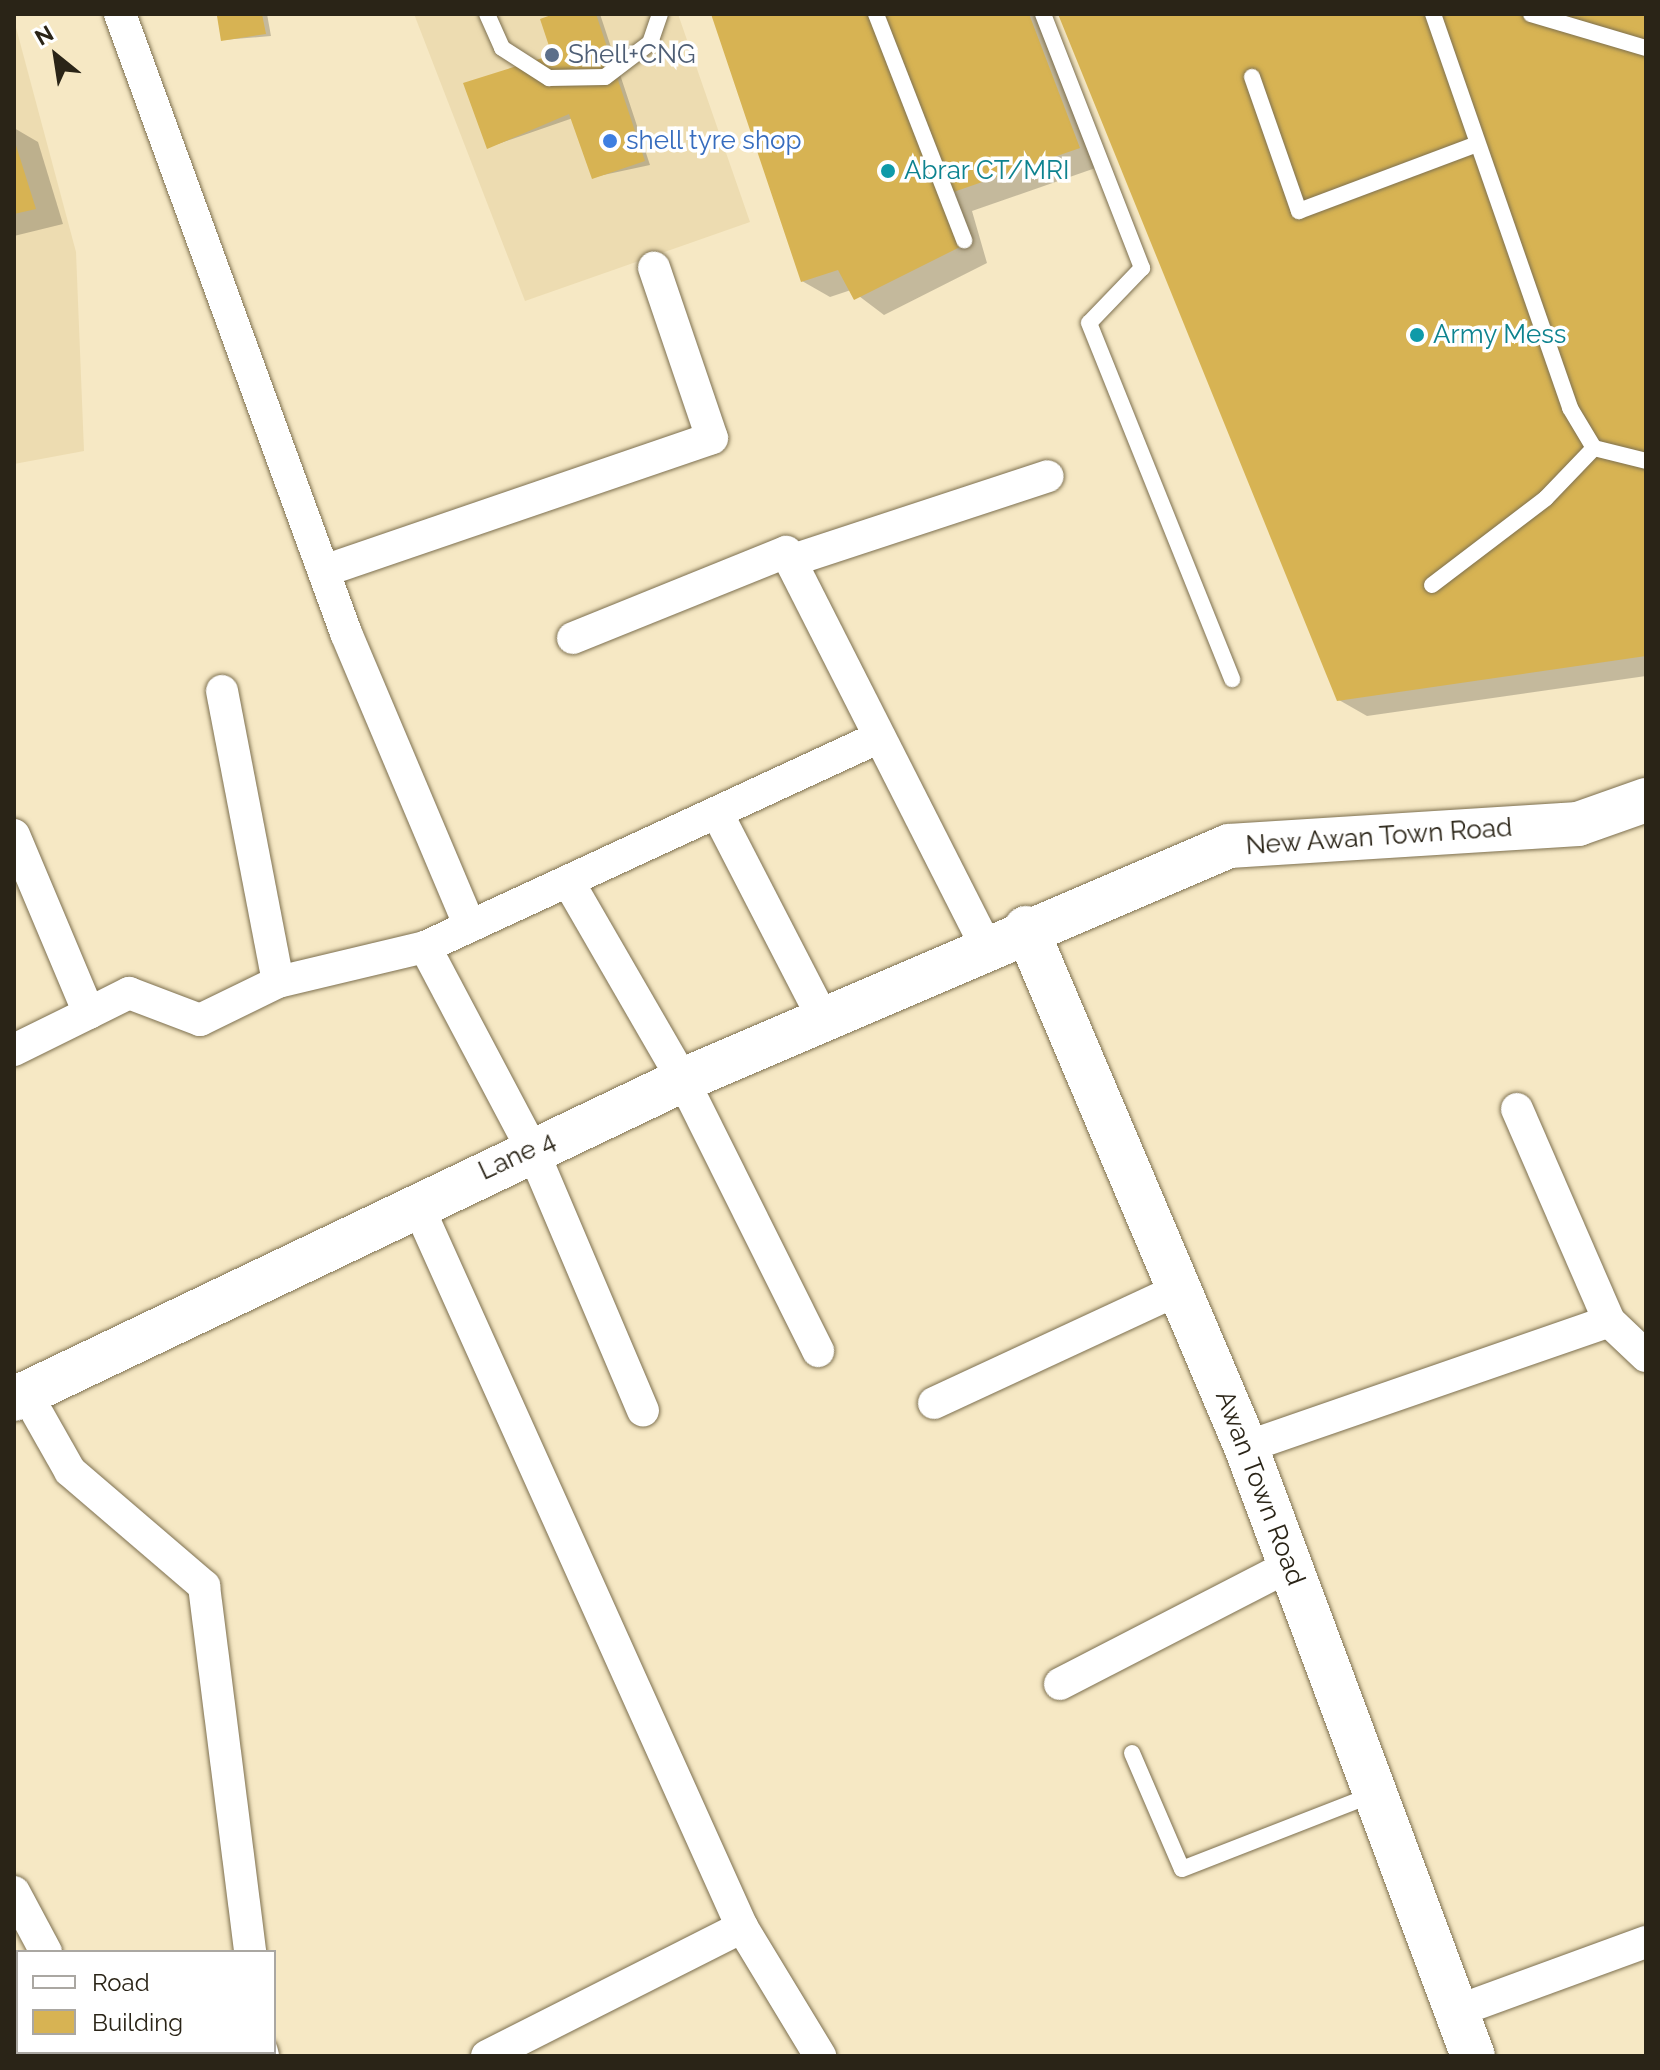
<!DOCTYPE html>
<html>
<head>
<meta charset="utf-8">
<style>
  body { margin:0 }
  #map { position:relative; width:1660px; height:2070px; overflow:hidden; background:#f6e8c4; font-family:Raleway,sans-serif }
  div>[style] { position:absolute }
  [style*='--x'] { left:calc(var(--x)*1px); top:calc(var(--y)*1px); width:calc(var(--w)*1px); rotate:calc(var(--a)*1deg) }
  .built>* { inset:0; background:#eddcb1 }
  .shadow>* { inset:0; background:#0003 }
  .building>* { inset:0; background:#d7b353 }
  .roads { filter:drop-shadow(0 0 2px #7d7050) drop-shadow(0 0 2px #7d7050) }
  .lane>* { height:16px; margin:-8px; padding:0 8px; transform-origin:8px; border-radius:8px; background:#fff }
  .street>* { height:32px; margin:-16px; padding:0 16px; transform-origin:16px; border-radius:16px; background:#fff }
  .secondary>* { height:44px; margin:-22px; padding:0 22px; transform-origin:22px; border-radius:22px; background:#fff }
  .dots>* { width:22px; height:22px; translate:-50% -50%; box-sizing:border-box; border:4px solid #fff; border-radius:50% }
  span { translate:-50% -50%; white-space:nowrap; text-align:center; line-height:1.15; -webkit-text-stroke:7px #fff; paint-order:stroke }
  .service-label { font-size:26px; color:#4e5e75 }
  .left { translate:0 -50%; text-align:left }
  .shop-label { font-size:26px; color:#366cbe }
  .culture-label { font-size:26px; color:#0d838f }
  .street-label { font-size:26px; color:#2a2417 }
  .frame { position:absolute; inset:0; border:16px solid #2a2417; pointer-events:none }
  .legend { position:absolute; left:16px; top:1950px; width:260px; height:104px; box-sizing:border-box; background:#fff; border:2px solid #aaa7a2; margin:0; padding:10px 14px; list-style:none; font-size:24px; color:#2a2417 }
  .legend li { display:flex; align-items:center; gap:16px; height:40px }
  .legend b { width:40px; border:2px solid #aaa7a2 }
  .north { position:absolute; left:16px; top:16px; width:80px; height:80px; -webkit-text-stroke:6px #fff; paint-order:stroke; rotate:330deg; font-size:22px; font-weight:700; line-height:32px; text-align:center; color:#2a2417 }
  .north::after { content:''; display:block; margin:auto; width:28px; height:36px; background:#2a2417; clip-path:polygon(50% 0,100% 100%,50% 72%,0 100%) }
</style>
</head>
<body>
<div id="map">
  <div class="built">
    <i style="clip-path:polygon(414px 14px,678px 14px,750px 222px,525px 301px)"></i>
    <i style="clip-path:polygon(14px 20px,76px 252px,84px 451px,14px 464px)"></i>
  </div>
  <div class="shadow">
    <i style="clip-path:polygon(267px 14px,271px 36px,223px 40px,219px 18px)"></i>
    <i style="clip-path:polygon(560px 14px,600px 14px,650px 165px,594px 177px,573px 118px,489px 147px,554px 56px)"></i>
    <i style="clip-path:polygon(713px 14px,1050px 14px,1107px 164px,972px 211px,987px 263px,884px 315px,851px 290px,830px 297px,802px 281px)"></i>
    <i style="clip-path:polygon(1060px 14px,1646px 14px,1646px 676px,1367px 716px,1339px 700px)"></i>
    <i style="clip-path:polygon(14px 128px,38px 142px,63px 224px,14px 236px)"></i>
  </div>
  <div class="building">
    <i style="clip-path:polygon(262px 14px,266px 34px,221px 41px,217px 16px)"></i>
    <i style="clip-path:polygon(554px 14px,596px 14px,645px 161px,592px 179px,569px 114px,487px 149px,463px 83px,552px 55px,540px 19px)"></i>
    <i style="clip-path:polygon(711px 14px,1029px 14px,1080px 148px,945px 195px,960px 247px,854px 300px,838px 270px,801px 282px)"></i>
    <i style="clip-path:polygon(1058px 14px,1646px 14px,1646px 656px,1337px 701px)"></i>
    <i style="clip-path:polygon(14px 139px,36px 209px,14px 214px)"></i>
  </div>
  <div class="roads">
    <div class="lane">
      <i style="--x:487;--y:14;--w:37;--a:66"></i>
      <i style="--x:502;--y:48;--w:56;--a:32.6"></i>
      <i style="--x:549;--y:78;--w:56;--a:-1"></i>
      <i style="--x:605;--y:77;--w:56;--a:-37.1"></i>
      <i style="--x:650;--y:43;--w:31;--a:-71"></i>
      <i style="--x:876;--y:14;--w:243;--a:68.7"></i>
      <i style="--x:1043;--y:14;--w:273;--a:68.7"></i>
      <i style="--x:1142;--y:268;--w:76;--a:133.9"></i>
      <i style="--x:1089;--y:323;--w:384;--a:68.1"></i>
      <i style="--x:1433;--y:14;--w:417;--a:70.8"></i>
      <i style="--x:1570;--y:408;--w:47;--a:59"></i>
      <i style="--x:1594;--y:448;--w:54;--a:14"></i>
      <i style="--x:1531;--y:14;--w:120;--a:16.5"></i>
      <i style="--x:1252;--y:77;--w:142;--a:70.7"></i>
      <i style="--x:1299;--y:211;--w:188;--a:-20.6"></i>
      <i style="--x:1432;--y:585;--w:143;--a:-37.3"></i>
      <i style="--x:1546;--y:498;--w:69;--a:-46.2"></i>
      <i style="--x:1132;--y:1753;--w:126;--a:66.7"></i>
      <i style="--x:1182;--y:1869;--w:206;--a:-21.3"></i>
    </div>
    <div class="street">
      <i style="--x:120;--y:14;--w:659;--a:69.94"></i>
      <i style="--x:346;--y:633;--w:318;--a:67.1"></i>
      <i style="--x:793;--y:560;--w:268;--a:-18.2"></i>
      <i style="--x:324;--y:571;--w:410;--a:-18.9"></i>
      <i style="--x:712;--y:438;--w:180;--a:-108.8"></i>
      <i style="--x:573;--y:638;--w:230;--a:-22"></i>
      <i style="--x:786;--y:552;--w:442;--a:63.1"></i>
      <i style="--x:222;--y:691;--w:296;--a:79.1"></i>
      <i style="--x:717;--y:813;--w:231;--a:62.7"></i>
      <i style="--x:14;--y:835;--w:193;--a:67.2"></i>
      <i style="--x:89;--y:1013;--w:84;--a:153.7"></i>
      <i style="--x:568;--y:881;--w:230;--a:60"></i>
      <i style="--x:683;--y:1080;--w:303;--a:63.5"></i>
      <i style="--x:425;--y:947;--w:229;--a:62.1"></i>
      <i style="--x:532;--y:1149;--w:284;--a:67"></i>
      <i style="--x:89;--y:1013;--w:45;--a:-26.6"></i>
      <i style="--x:129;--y:993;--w:76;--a:20.8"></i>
      <i style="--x:200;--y:1020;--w:87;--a:-26"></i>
      <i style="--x:278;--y:982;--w:151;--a:-13.4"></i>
      <i style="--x:425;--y:947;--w:499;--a:-24.8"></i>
      <i style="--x:1517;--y:1109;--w:231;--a:66.5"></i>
      <i style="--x:416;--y:1202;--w:795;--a:65.79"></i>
      <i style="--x:742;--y:1927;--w:151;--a:58.8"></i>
      <i style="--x:27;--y:1395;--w:87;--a:60.5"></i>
      <i style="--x:70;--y:1471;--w:177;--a:40.6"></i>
      <i style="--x:204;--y:1586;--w:369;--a:82.8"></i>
      <i style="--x:934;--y:1403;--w:271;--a:-24.9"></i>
      <i style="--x:1246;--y:1447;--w:384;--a:-19.1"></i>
      <i style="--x:1609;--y:1321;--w:51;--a:43.4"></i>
      <i style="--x:1060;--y:1684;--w:260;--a:-27.3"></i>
      <i style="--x:14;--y:1892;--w:68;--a:61.9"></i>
      <i style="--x:1457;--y:2011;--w:201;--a:-20.1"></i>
      <i style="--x:262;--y:2052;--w:4;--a:76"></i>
      <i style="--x:487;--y:2056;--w:286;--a:-26.8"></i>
    </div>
    <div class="secondary">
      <i style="--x:1026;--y:928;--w:564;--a:67.03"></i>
      <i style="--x:1246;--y:1447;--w:650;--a:69.56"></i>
      <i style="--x:14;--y:1399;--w:741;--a:-25.49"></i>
      <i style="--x:683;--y:1080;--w:594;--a:-23.2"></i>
      <i style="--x:1229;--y:846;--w:350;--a:-3.6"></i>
      <i style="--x:1578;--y:824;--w:72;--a:-19.4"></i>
    </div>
  </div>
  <div class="dots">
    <i style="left:552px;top:55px;background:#5c6f8a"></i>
    <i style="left:610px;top:141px;background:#3f7fe0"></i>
    <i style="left:888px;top:171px;background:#0f9aa8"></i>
    <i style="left:1417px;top:335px;background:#0f9aa8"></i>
  </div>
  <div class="service-label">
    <span class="left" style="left:568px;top:55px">Shell+CNG</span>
  </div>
  <div class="shop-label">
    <span class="left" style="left:626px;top:141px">shell tyre shop</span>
  </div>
  <div class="culture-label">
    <span class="left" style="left:904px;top:171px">Abrar CT/MRI</span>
    <span class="left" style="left:1433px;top:335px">Army Mess</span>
  </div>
  <div class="street-label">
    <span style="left:1379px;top:837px;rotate:-4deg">New Awan Town Road</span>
    <span style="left:517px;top:1156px;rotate:-25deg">Lane 4</span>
    <span style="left:1260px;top:1488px;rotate:69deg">Awan Town Road</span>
  </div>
  <div class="frame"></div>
  <ul class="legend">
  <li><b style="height:10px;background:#fff"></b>Road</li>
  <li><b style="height:22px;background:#d7b353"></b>Building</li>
  </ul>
  <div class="north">N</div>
</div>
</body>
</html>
